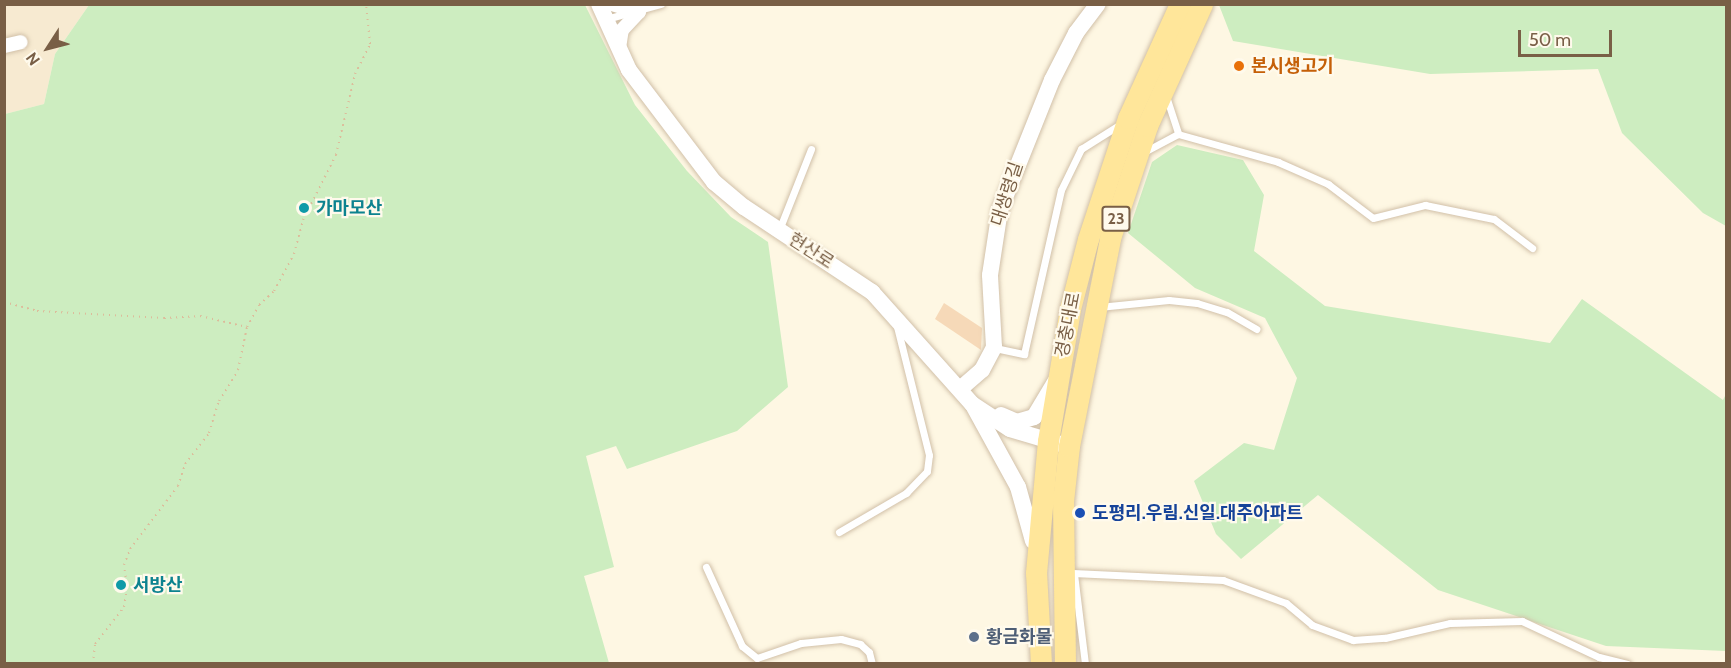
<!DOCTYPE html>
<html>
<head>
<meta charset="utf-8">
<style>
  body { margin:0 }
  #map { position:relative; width:1731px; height:668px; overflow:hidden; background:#fef7e3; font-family:Cabin,"Noto Sans KR",sans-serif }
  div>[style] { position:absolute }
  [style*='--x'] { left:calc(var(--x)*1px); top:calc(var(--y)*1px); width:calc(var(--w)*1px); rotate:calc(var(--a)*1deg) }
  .residential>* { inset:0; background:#f7ead1 }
  .green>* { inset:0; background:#cdedc0 }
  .building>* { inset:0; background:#f6d9b8 }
  .path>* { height:2px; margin-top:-1px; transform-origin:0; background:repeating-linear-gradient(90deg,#dcbc9b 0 1.5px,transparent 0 6px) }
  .roads { filter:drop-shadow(0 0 2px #d1c0a8) drop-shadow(0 0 2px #d1c0a8) }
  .service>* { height:7px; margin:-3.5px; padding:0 3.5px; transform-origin:3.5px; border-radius:3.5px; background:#fff }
  .minor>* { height:14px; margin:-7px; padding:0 7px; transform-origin:7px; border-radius:7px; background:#fff }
  .tertiary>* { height:16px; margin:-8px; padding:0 8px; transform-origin:8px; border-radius:8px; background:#fff }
  .primary>* { height:21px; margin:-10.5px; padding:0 10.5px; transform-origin:10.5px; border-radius:10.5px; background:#ffe69a }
  .dots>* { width:16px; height:16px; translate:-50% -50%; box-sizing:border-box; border:3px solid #fffaec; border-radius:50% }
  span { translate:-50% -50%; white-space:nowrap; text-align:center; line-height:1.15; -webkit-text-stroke:4.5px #fffaec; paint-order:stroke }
  .shield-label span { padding:2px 4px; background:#fffaec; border:2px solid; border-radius:4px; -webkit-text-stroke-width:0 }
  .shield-label { font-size:16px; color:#795f46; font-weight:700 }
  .food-label { font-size:18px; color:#c56008; font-weight:700 }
  .left { translate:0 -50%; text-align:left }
  .street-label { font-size:18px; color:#795f46 }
  .culture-label { font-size:18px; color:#0d838f; font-weight:700 }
  .transit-label { font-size:18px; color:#164399; font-weight:700 }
  .service-label { font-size:18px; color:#4e5e75; font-weight:700 }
  .frame { position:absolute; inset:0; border:6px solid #795f46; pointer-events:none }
  .north { position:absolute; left:18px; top:18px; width:60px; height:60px; -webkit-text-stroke:4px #fffaec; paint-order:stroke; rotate:234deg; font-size:16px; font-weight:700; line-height:24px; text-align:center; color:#795f46 }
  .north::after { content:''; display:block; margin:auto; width:21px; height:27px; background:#795f46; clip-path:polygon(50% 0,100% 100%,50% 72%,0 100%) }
  .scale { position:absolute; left:1518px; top:30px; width:94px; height:27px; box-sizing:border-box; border:3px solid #795f46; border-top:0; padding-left:8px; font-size:18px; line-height:21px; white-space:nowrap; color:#795f46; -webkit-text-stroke:4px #fffaec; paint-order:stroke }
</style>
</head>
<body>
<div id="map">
  <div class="residential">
    <i style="clip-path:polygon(5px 5px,89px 5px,55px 54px,44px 104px,5px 114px)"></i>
  </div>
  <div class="green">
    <i style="clip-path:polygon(89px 5px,585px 5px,635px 105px,687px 171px,731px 217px,768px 242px,788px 387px,737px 431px,627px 469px,616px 446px,586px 456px,614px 567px,584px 576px,609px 663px,5px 663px,5px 114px,44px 104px,55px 54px)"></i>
    <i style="clip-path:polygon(1219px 5px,1726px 5px,1726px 226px,1703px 213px,1622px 133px,1598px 69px,1430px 74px,1233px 41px)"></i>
    <i style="clip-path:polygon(1177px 145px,1243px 160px,1264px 195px,1254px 251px,1325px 306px,1550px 343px,1582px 299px,1723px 400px,1726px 394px,1726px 651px,1606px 646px,1438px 590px,1318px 495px,1241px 559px,1216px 534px,1194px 481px,1244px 443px,1274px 450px,1297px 378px,1265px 318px,1195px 288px,1128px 233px,1152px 162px)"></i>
  </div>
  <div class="building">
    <i style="clip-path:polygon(944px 303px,982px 328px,981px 350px,935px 319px)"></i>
  </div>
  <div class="path">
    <i style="--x:4;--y:302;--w:34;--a:15"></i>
    <i style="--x:37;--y:311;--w:127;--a:3.2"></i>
    <i style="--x:164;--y:318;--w:36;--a:-3"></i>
    <i style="--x:200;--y:316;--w:48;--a:13.2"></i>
    <i style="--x:93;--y:664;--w:20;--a:-84"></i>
    <i style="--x:95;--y:644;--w:47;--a:-51.9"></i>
    <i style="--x:124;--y:607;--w:18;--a:-81"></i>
    <i style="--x:127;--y:589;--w:24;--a:-97"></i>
    <i style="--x:124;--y:565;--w:17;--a:-69"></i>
    <i style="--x:130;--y:549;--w:79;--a:-52.7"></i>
    <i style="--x:178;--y:486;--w:23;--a:-72"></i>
    <i style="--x:185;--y:464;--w:39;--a:-52"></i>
    <i style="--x:209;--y:433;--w:34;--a:-73"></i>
    <i style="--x:219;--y:401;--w:36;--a:-58"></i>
    <i style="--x:238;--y:370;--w:44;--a:-78.2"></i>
    <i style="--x:247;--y:327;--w:25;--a:-61"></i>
    <i style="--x:259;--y:305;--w:21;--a:-43"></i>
    <i style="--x:274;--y:291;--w:42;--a:-61.6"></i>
    <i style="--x:294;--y:254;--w:35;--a:-75"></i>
    <i style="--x:303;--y:220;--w:73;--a:-63.1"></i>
    <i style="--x:336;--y:155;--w:83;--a:-76.8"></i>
    <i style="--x:355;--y:74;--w:34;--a:-63"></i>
    <i style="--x:370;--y:44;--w:40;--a:-95.7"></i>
  </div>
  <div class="roads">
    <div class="service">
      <i style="--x:606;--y:19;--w:57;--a:-15.3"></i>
      <i style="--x:1166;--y:96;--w:40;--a:72"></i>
      <i style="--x:1144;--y:152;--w:38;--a:-28"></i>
      <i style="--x:1178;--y:134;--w:104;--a:15.6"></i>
      <i style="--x:1278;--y:162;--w:55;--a:23.7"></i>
      <i style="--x:1328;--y:184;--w:56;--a:37.1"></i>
      <i style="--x:1373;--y:218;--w:54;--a:-14"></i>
      <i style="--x:1425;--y:205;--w:70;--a:11.5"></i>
      <i style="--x:1494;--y:219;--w:48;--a:37.3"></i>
      <i style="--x:779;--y:230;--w:87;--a:-68.4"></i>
      <i style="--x:1099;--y:307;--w:70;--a:-5.7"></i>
      <i style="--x:1169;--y:300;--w:28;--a:6"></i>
      <i style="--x:1197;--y:303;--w:31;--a:17"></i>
      <i style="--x:1227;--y:312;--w:34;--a:30"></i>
      <i style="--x:995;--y:348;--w:30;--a:12"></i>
      <i style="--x:1024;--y:354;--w:168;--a:-77.3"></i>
      <i style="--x:1061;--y:190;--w:46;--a:-64"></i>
      <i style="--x:1081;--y:149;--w:45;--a:-32.3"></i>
      <i style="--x:839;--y:532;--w:78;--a:-30.2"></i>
      <i style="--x:906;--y:493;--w:30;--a:-46"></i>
      <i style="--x:927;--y:471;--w:16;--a:-83"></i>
      <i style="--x:929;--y:455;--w:132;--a:-104"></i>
      <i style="--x:706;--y:567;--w:87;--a:65.5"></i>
      <i style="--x:742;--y:646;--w:19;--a:39"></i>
      <i style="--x:757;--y:658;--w:46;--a:-18.8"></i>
      <i style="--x:801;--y:643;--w:40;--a:-5.7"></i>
      <i style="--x:841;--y:639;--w:20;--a:15"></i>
      <i style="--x:860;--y:644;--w:12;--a:42"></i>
      <i style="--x:869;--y:652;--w:12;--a:76"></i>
      <i style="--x:1073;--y:573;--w:150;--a:2.7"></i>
      <i style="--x:1223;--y:580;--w:67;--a:20.1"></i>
      <i style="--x:1286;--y:603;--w:34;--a:40"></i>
      <i style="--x:1312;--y:625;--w:44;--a:20.1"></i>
      <i style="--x:1353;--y:640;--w:32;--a:-4"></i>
      <i style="--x:1385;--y:638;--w:67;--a:-13"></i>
      <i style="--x:1450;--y:623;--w:72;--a:-1.6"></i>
      <i style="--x:1522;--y:621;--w:85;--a:25.1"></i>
      <i style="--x:1599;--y:657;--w:29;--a:14"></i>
      <i style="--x:1074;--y:574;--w:91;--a:83"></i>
    </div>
    <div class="minor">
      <i style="--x:612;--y:4;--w:28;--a:17"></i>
      <i style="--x:4;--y:46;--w:17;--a:-13"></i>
      <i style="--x:619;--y:48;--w:18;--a:-81"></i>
      <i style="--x:622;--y:30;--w:25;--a:-47"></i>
    </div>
    <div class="tertiary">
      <i style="--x:599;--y:4;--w:72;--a:65.6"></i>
      <i style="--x:629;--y:70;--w:141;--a:52.8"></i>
      <i style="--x:714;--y:182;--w:39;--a:40"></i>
      <i style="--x:744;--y:207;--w:154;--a:33.6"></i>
      <i style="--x:872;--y:292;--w:150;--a:48.2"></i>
      <i style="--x:972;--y:404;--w:45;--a:33.3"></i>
      <i style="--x:1010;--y:429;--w:52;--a:16.7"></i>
      <i style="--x:960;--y:389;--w:29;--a:-41"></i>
      <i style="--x:982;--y:370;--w:26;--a:-62"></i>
      <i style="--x:994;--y:347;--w:72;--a:-93.2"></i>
      <i style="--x:990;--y:275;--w:66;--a:-81.3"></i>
      <i style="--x:1000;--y:210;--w:140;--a:-68.2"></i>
      <i style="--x:1052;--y:80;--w:53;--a:-62.9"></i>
      <i style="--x:1076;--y:33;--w:36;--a:-53"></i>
      <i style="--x:974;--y:407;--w:91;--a:61.2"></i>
      <i style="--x:1018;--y:487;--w:56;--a:74.5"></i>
      <i style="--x:1001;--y:415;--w:17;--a:24"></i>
      <i style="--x:1017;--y:422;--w:18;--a:-16"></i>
      <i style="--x:1034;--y:417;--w:41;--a:-59"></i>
    </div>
    <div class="primary">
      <i style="--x:1041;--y:664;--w:91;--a:-93.1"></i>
      <i style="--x:1036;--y:573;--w:133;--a:-84.8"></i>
      <i style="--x:1048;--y:441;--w:134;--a:-80.5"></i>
      <i style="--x:1070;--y:309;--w:72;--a:-75.6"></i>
      <i style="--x:1088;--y:239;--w:127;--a:-71.7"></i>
      <i style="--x:1128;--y:118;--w:125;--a:-65.5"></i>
      <i style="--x:1065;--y:664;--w:163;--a:-90.7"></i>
      <i style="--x:1063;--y:501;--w:55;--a:-83.8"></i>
      <i style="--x:1069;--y:446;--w:212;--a:-78.8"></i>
      <i style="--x:1110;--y:238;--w:118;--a:-71.7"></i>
      <i style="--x:1147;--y:126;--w:134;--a:-65.7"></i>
    </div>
  </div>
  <div class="dots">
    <i style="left:1239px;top:66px;background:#e8710a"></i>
    <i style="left:304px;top:208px;background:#0f9aa8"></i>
    <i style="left:1080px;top:513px;background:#1a4fb4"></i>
    <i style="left:121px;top:585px;background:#0f9aa8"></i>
    <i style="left:974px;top:637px;background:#5c6f8a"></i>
  </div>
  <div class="shield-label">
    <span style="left:1116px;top:219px">23</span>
  </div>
  <div class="food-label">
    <span class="left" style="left:1251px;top:66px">본시생고기</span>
  </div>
  <div class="street-label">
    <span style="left:1007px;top:194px;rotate:-72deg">대쌍령길</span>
    <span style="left:811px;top:251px;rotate:33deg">현산로</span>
    <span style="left:1068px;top:325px;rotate:-79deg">경충대로</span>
  </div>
  <div class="culture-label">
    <span class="left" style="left:316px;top:208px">가마모산</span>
    <span class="left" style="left:133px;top:585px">서방산</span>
  </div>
  <div class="transit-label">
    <span class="left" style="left:1092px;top:513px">도평리.우림.신일.대주아파트</span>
  </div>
  <div class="service-label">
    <span class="left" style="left:986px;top:637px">황금화물</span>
  </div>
  <div class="frame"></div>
  <div class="north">N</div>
  <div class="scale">50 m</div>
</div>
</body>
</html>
